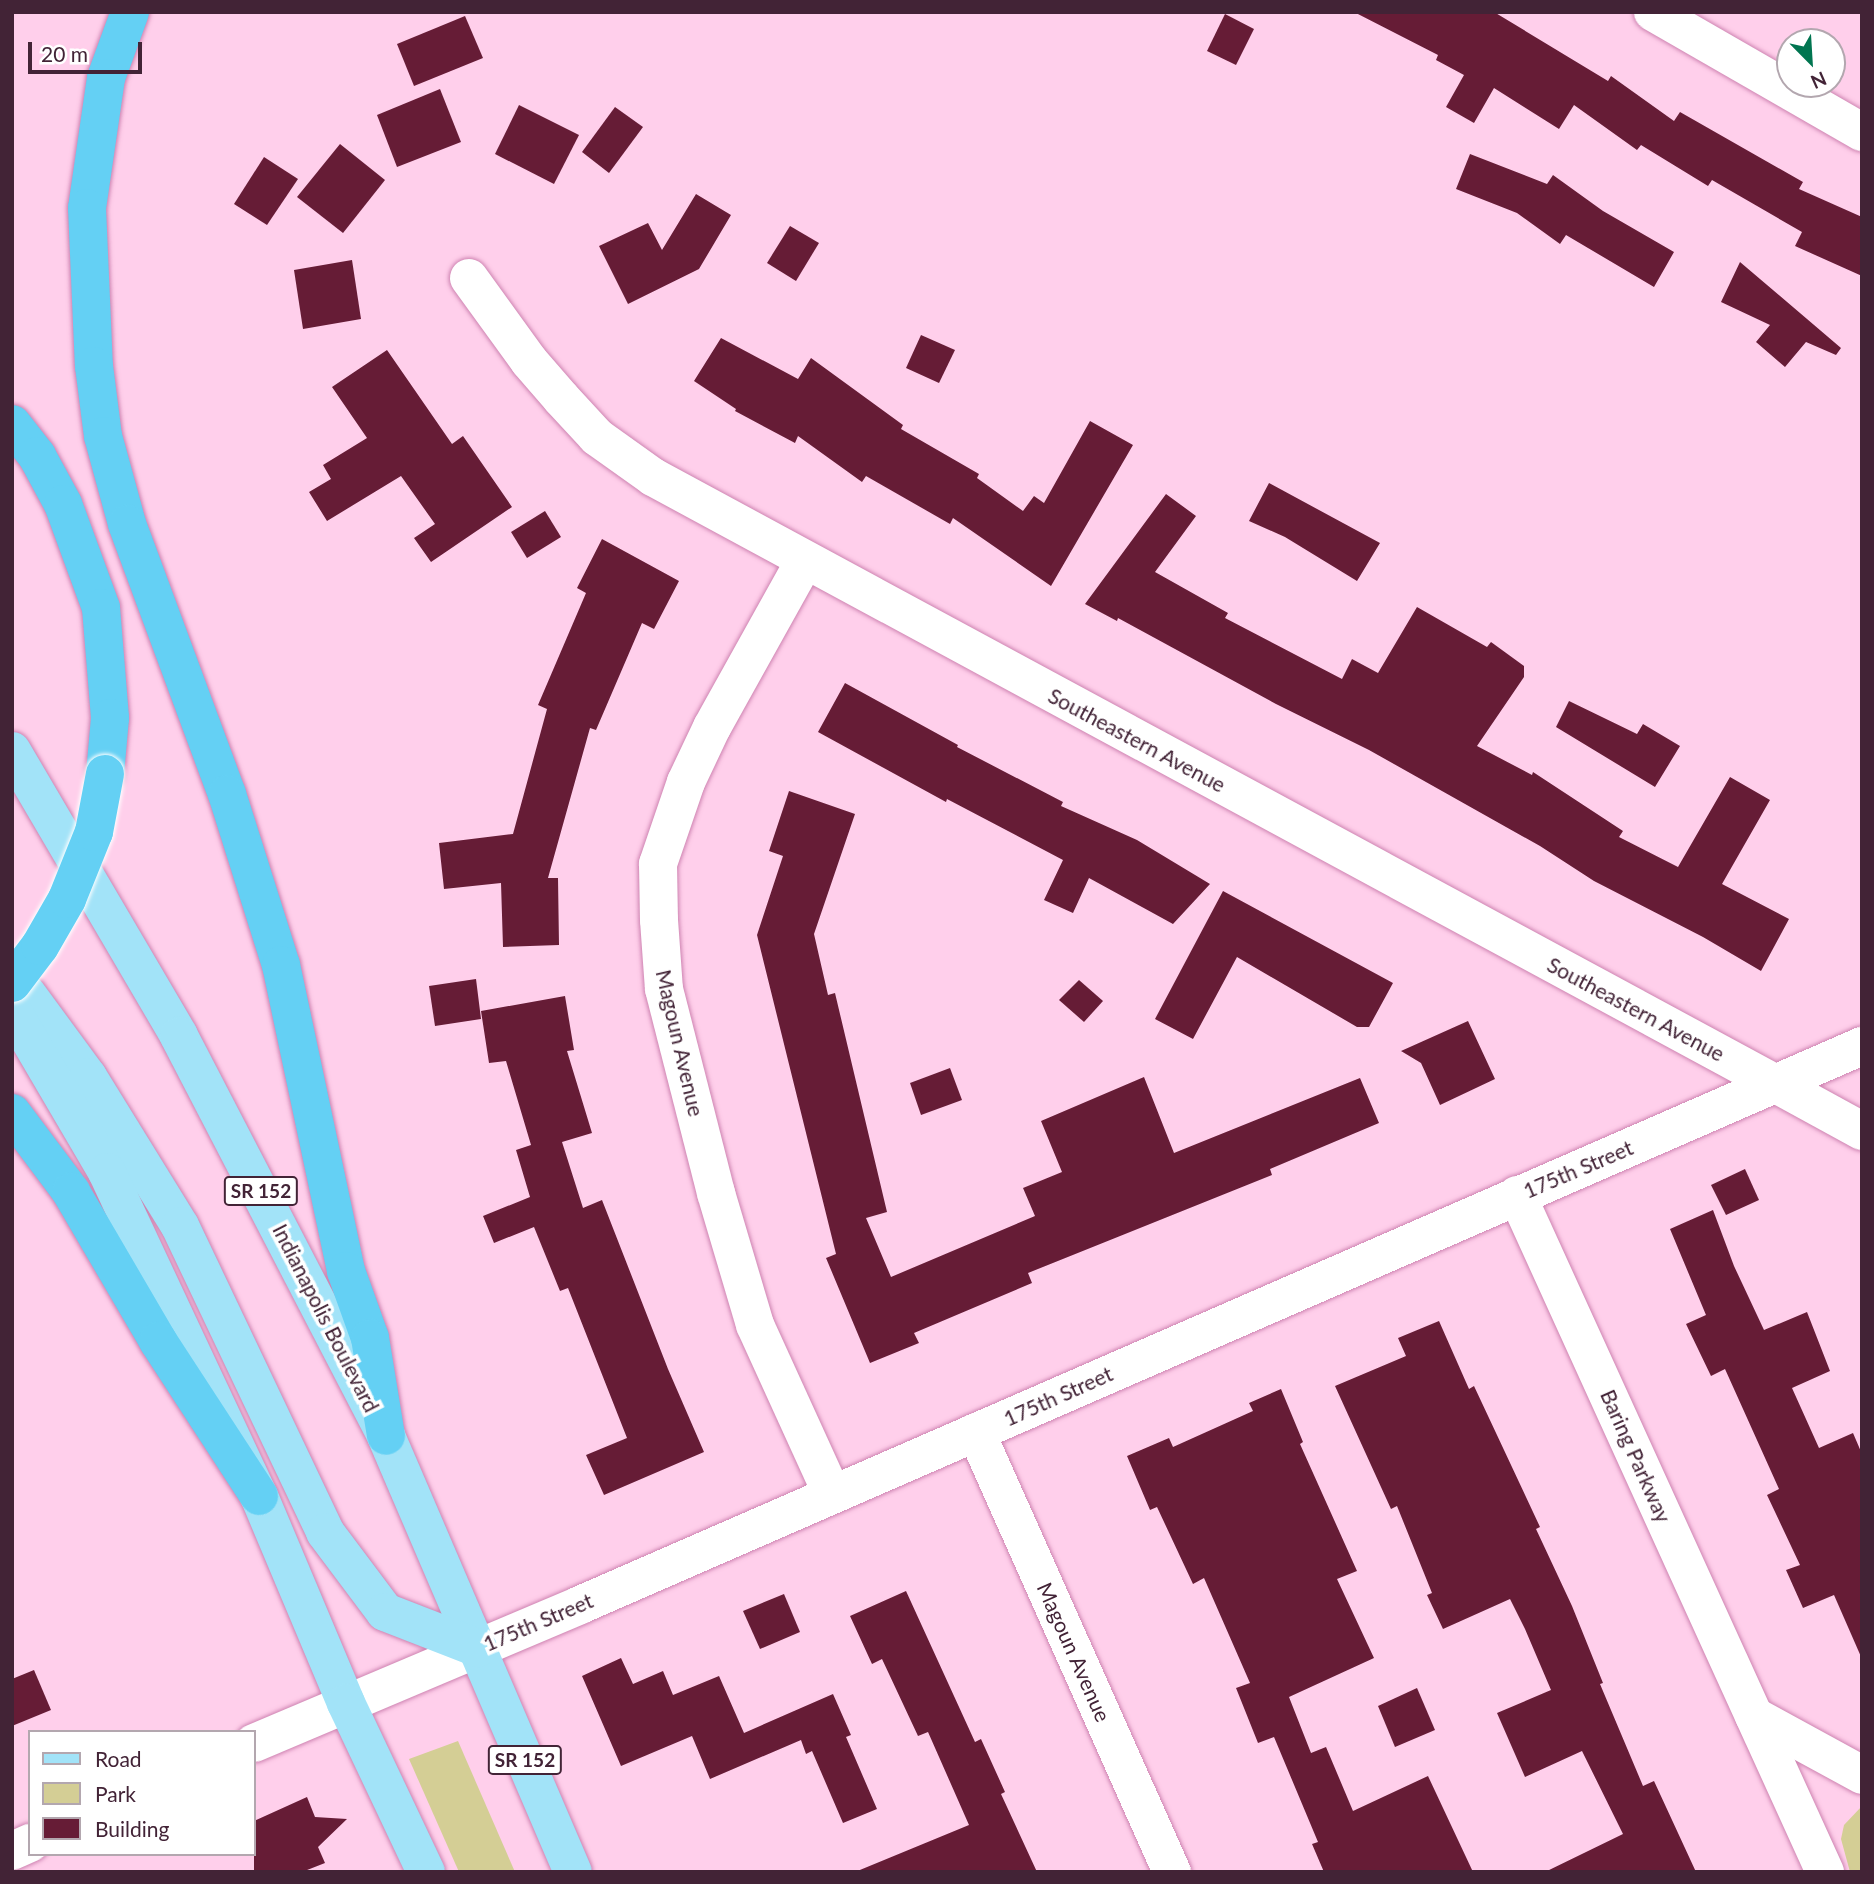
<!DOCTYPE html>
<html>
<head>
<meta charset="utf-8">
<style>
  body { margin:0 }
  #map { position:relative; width:1874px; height:1884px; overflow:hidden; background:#ffcfeb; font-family:Lato,sans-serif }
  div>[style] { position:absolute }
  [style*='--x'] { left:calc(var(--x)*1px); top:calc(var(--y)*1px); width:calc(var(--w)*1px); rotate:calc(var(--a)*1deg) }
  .green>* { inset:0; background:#d4ce95 }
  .building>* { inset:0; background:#661c36 }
  .roads { filter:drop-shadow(0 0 2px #ce83b1) drop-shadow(0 0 2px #ce83b1) }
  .minor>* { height:38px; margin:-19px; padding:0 19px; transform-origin:19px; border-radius:19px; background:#fff }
  .tertiary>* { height:38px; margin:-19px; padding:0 19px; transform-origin:19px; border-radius:19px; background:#fff }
  .primary>* { height:38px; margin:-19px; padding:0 19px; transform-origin:19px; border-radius:19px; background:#a2e3f8 }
  .motorway>* { height:38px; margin:-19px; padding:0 19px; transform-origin:19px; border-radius:19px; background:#64d0f4 }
  .bridges { filter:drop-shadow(0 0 2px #fff) drop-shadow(0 0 2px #fff) }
  .motorway-bridge>* { height:38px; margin:-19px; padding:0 19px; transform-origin:19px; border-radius:19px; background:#64d0f4 }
  span { translate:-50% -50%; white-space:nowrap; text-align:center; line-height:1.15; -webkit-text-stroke:7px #fff; paint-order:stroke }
  .shield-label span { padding:2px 5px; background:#fff; border:2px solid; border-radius:5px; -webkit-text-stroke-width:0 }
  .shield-label { font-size:19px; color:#422336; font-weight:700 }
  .street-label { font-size:21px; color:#422336 }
  .frame { position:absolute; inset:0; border:14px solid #422336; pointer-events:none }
  .legend { position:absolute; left:28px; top:1730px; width:228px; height:126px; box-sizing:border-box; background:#fff; border:2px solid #b3a7af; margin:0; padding:9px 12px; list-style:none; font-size:21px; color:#422336 }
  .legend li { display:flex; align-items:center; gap:14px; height:35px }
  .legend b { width:35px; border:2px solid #b3a7af }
  .north { position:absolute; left:1776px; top:28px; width:70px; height:70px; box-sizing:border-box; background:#fff; border:2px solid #b3a7af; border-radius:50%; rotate:156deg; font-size:19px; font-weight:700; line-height:28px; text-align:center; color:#422336 }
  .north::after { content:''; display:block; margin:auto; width:24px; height:32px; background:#017550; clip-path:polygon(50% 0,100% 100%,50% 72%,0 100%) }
  .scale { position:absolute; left:28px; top:42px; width:114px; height:32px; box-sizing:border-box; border:4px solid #422336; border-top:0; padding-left:9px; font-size:21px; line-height:24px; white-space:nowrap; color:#422336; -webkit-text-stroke:5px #fff; paint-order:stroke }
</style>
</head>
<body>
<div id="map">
  <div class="green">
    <i style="clip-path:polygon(458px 1741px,515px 1872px,459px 1872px,409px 1759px)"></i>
    <i style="clip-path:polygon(1862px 1806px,1862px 1872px,1850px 1872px,1841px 1839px,1844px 1825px)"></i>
  </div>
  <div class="building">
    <i style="clip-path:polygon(1354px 12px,1494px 12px,1608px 81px,1611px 76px,1674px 121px,1680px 112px,1803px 182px,1799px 189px,1862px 217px,1862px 276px,1795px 246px,1802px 232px,1712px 180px,1708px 186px,1641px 145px,1637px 150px,1574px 105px,1559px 129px,1494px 88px,1474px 123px,1446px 107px,1464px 75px,1436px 60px,1438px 55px)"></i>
    <i style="clip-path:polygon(1225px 14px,1254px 29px,1236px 65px,1207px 51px)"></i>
    <i style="clip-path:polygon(465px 16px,483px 58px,414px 86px,397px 44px)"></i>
    <i style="clip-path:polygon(440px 89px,461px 142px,397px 167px,377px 115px)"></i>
    <i style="clip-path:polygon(519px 105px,579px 135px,554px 184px,495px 154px)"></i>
    <i style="clip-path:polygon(615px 107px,643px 127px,609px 173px,582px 152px)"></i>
    <i style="clip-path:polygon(340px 144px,385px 180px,343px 233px,297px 197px)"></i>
    <i style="clip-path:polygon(1470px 154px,1547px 184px,1553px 175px,1603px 211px,1674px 252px,1654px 287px,1566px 235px,1560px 244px,1517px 213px,1456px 189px)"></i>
    <i style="clip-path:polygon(264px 157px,298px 179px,267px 225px,234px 204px)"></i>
    <i style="clip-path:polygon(696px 194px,731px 215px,699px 269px,628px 304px,599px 246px,648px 223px,662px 250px)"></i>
    <i style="clip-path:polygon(790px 226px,819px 243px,796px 281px,767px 263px)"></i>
    <i style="clip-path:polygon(352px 260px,361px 319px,303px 329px,294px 270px)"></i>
    <i style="clip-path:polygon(1740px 262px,1841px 348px,1836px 355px,1806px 342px,1785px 367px,1756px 342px,1770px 325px,1721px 302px)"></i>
    <i style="clip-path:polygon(921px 335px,955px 350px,939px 383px,906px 368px)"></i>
    <i style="clip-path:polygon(721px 338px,798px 379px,811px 358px,903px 425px,901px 429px,979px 474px,977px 478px,1023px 511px,1034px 496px,1044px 503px,1090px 421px,1133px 445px,1051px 586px,953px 518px,950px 524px,866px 476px,862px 482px,798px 436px,795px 443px,735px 411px,736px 409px,694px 381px)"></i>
    <i style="clip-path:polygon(387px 350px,452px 444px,463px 436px,512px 507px,431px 562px,414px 538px,435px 524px,401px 476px,327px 521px,309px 492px,331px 479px,323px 465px,367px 438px,332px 387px)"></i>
    <i style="clip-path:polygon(1269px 483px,1380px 543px,1357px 581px,1285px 537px,1249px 521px)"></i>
    <i style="clip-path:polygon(1166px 494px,1196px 516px,1155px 572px,1228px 613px,1225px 618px,1342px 679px,1352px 659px,1378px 673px,1417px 607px,1487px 647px,1491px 642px,1524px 666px,1524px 677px,1477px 746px,1532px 775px,1533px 772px,1623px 831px,1619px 837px,1678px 867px,1730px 777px,1770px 800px,1722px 884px,1789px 919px,1761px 971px,1703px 937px,1594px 881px,1540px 846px,1369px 750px,1276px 704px,1118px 618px,1117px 621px,1085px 604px)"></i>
    <i style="clip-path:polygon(545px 511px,561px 537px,527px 558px,511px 532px)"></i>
    <i style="clip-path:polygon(602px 539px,679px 581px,654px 629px,642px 623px,596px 730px,590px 728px,548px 878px,558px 878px,559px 945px,503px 947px,501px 883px,444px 889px,439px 843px,513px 834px,547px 709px,538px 705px,586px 593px,577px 588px)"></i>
    <i style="clip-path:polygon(845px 683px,958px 745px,957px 747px,1063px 802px,1061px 806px,1137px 840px,1210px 884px,1173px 924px,1089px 878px,1073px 913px,1044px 900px,1063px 860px,947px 799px,946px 802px,818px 732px)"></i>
    <i style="clip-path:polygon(1569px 701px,1637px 734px,1643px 724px,1680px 746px,1655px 787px,1556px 727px)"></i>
    <i style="clip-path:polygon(789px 791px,855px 814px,814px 934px,828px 995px,835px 993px,887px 1212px,866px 1218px,891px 1277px,1035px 1216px,1023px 1188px,1062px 1172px,1041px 1121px,1144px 1077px,1174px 1153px,1360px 1078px,1379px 1123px,1270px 1169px,1272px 1175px,1028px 1273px,1032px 1283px,914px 1333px,919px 1343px,870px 1363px,826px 1258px,836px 1254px,757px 935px,783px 856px,769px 851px)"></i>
    <i style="clip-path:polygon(1223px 891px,1393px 983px,1369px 1027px,1357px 1027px,1237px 957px,1193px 1039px,1155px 1019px)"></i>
    <i style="clip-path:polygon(476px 979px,481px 1019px,435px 1026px,429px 986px)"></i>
    <i style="clip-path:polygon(1079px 980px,1103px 1001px,1084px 1022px,1059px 1000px)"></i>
    <i style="clip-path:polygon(565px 996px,574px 1050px,567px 1051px,592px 1133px,562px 1142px,583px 1208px,602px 1200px,668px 1369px,704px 1452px,604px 1495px,586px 1455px,627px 1438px,568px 1288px,560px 1291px,534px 1227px,494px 1243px,483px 1216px,530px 1197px,516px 1150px,531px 1145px,506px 1061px,489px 1063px,481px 1011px)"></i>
    <i style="clip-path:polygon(1468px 1021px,1495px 1079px,1440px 1105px,1421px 1063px,1401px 1051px)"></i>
    <i style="clip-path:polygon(950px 1068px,962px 1100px,921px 1115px,910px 1083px)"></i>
    <i style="clip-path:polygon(1745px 1169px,1759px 1200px,1726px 1215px,1711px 1185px)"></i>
    <i style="clip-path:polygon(1713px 1210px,1734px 1266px,1764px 1330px,1807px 1312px,1830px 1371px,1792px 1388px,1819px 1448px,1853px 1433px,1862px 1454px,1862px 1659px,1834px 1595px,1803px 1608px,1786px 1570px,1800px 1565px,1767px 1495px,1779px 1489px,1725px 1369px,1711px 1376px,1686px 1324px,1706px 1315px,1670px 1229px)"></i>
    <i style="clip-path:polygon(1439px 1321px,1469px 1389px,1474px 1386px,1540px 1527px,1536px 1529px,1572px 1606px,1603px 1683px,1600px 1684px,1643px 1786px,1654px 1781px,1696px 1872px,1545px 1872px,1623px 1834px,1582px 1751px,1525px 1777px,1497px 1713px,1551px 1690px,1525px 1629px,1510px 1599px,1443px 1629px,1427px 1595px,1432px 1593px,1397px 1506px,1391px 1509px,1335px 1386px,1406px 1356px,1398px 1338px)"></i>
    <i style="clip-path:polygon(1281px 1389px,1303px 1442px,1300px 1444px,1357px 1571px,1337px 1579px,1374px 1658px,1289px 1697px,1311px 1753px,1326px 1747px,1353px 1811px,1428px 1776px,1473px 1872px,1324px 1872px,1312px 1844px,1318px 1842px,1274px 1737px,1258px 1743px,1236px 1688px,1250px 1683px,1204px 1578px,1193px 1584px,1157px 1507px,1150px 1510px,1127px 1456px,1169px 1438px,1173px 1447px,1253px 1411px,1249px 1403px)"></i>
    <i style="clip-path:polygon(906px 1591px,975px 1742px,981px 1739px,1005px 1792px,1001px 1794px,1037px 1872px,855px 1872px,969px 1825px,928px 1732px,918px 1736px,882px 1659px,872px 1664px,850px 1616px)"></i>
    <i style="clip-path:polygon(784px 1594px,800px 1632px,760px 1649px,743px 1611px)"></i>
    <i style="clip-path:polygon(621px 1658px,633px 1684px,663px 1671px,673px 1695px,719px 1676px,744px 1733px,833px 1694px,851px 1735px,846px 1737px,877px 1809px,843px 1823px,812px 1751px,806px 1754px,801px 1740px,710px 1779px,692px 1736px,621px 1766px,582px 1676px)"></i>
    <i style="clip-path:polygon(34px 1670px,51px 1710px,12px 1726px,12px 1679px)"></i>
    <i style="clip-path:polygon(1417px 1688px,1435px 1730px,1395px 1747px,1378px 1706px)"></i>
    <i style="clip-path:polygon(307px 1797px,315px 1817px,347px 1819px,318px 1847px,325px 1863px,302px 1872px,254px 1872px,254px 1821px)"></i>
  </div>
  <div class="roads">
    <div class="minor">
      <i style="--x:1653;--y:12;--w:241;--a:29.9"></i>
      <i style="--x:469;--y:278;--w:102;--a:54.1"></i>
      <i style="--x:529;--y:361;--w:49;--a:49.1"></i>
      <i style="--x:561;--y:398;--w:53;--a:47.3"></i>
      <i style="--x:597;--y:437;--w:69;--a:35.5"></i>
      <i style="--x:653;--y:477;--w:1277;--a:28.39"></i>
      <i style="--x:805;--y:560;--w:191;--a:119.1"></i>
      <i style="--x:712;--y:727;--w:61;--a:115.3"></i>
      <i style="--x:686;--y:782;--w:87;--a:108.9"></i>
      <i style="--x:658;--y:864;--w:56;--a:89"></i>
      <i style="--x:659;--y:920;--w:69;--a:85.9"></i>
      <i style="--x:664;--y:989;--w:211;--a:75.7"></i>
      <i style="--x:716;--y:1193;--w:138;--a:73.5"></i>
      <i style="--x:755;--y:1325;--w:186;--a:65.5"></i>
      <i style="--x:1517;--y:1195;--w:744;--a:65.54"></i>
      <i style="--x:976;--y:1432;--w:482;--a:66"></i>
      <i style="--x:1754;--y:1716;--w:123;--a:28.6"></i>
    </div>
    <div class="tertiary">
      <i style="--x:1776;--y:1084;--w:98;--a:28.7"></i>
      <i style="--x:254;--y:1743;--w:354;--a:-22.9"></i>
      <i style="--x:580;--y:1605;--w:1399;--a:-23.56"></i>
      <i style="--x:12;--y:1851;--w:20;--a:-24"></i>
    </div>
    <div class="primary">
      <i style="--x:12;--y:751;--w:330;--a:59.6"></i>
      <i style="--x:179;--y:1036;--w:450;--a:62.6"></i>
      <i style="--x:386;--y:1436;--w:474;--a:66.8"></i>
      <i style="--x:27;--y:994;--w:103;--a:53.7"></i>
      <i style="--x:88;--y:1077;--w:175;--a:58.3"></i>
      <i style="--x:180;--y:1226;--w:339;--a:64.6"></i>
      <i style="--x:325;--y:1532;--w:100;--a:53.1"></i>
      <i style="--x:385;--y:1612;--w:100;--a:21.2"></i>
      <i style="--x:12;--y:1010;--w:188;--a:59.6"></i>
      <i style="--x:107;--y:1172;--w:358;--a:64.9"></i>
      <i style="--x:259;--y:1496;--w:225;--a:67.2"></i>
      <i style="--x:346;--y:1703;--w:187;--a:64.7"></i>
    </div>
    <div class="motorway">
      <i style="--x:130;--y:12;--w:70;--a:110"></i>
      <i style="--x:106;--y:78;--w:131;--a:98.3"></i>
      <i style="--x:87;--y:208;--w:158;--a:87.5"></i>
      <i style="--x:94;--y:366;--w:71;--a:82.7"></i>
      <i style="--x:103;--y:436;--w:91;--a:74.7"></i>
      <i style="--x:127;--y:524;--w:288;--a:69.7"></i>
      <i style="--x:227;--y:794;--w:179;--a:72.5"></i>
      <i style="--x:281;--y:965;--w:313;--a:78"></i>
      <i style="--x:346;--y:1271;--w:71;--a:70.3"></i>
      <i style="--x:370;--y:1338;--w:99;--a:80.7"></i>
      <i style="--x:12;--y:424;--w:41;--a:52"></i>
      <i style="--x:37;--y:456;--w:55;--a:61.6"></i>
      <i style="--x:63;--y:504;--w:111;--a:69.9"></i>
      <i style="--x:101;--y:608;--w:110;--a:85.3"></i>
      <i style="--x:110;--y:718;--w:56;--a:95.1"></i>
      <i style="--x:12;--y:1113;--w:99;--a:53.2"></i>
      <i style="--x:71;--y:1192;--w:173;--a:59.7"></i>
      <i style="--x:158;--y:1341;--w:185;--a:56.9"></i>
    </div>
  </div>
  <div class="bridges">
    <div class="motorway-bridge">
      <i style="--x:12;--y:983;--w:46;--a:-52.9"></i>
      <i style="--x:40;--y:946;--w:54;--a:-60.1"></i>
      <i style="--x:67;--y:899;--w:72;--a:-68.1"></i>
      <i style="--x:94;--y:832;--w:59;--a:-79.3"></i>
    </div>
  </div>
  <div class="shield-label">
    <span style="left:261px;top:1191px">SR 152</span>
    <span style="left:525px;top:1760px">SR 152</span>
  </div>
  <div class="street-label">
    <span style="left:1137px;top:740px;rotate:28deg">Southeastern Avenue</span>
    <span style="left:1636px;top:1009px;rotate:28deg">Southeastern Avenue</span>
    <span style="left:680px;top:1043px;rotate:77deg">Magoun Avenue</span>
    <span style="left:1578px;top:1169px;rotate:-23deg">175th Street</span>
    <span style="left:326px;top:1318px;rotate:63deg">Indianapolis Boulevard</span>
    <span style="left:1058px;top:1396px;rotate:-24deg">175th Street</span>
    <span style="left:1636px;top:1456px;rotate:66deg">Baring Parkway</span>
    <span style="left:538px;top:1622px;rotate:-23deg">175th Street</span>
    <span style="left:1074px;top:1652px;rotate:66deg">Magoun Avenue</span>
  </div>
  <div class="frame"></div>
  <ul class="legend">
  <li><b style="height:9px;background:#a2e3f8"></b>Road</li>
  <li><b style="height:19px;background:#d4ce95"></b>Park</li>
  <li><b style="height:19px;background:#661c36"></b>Building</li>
  </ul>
  <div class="north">N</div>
  <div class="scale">20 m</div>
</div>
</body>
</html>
